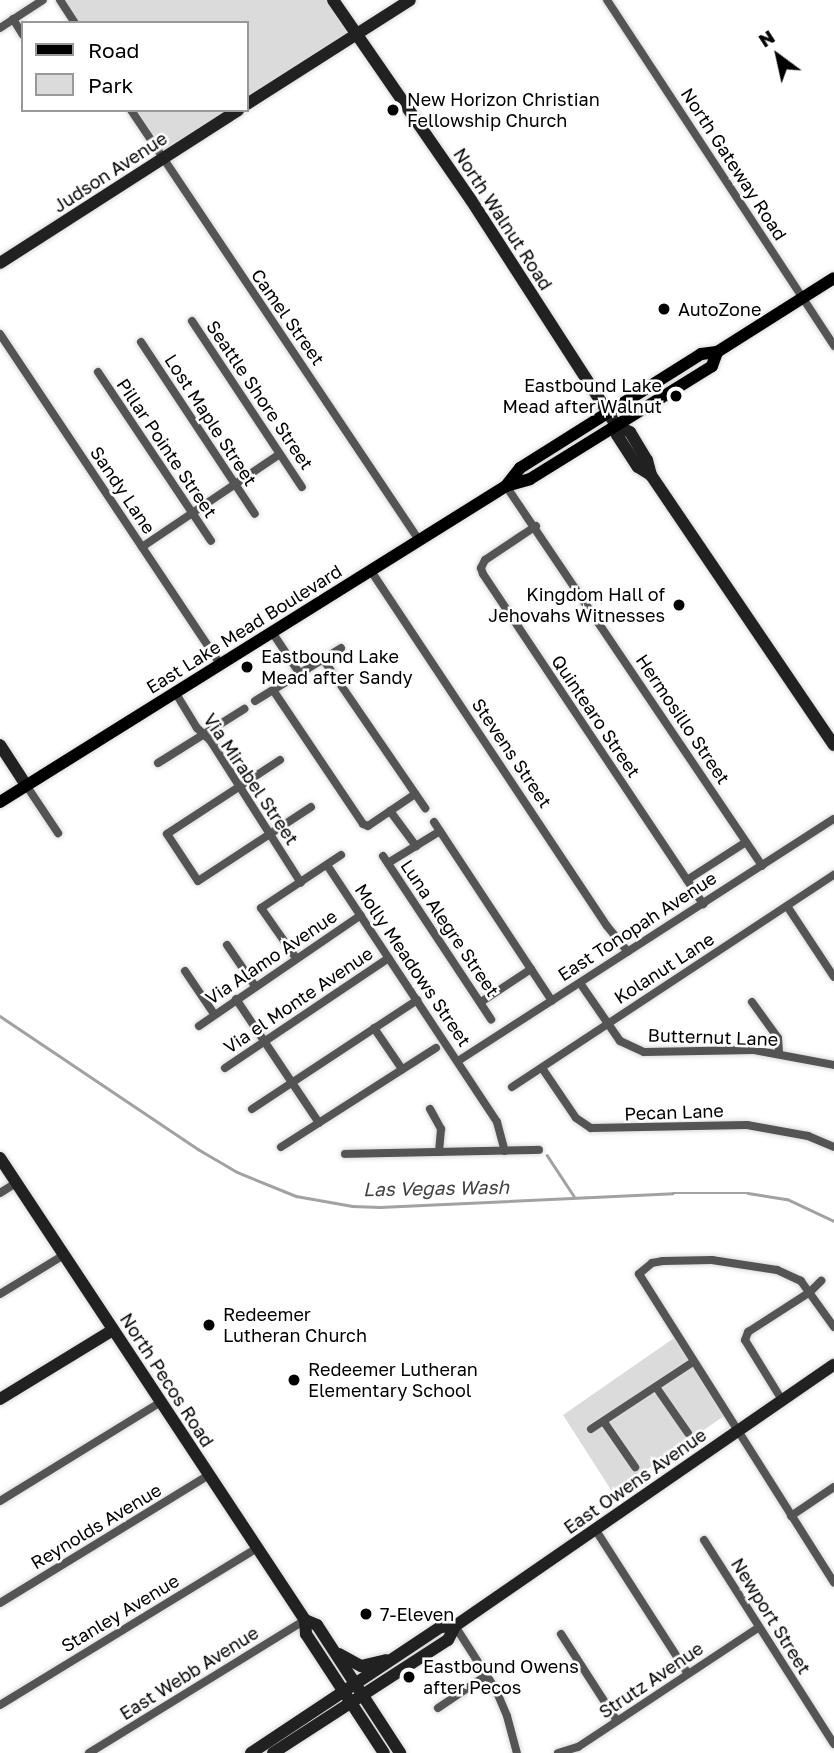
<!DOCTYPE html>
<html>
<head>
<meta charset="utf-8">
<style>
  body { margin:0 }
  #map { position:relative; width:834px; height:1753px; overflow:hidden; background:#fff; font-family:"Golos Text",sans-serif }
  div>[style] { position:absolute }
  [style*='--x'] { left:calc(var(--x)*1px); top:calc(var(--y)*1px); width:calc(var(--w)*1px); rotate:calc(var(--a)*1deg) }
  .green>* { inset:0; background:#dbdbdb }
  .stream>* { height:2.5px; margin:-1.25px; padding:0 1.25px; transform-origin:1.25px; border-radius:1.25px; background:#a2a2a2 }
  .roads { filter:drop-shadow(0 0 2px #dbdbdb) drop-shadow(0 0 2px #dbdbdb) }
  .street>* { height:8px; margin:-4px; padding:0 4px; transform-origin:4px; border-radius:4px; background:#545454 }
  .secondary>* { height:12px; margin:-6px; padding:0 6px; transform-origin:6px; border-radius:6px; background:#212121 }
  .primary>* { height:12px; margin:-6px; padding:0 6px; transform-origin:6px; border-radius:6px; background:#000 }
  .dots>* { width:19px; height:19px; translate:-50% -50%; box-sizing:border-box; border:4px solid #fff; border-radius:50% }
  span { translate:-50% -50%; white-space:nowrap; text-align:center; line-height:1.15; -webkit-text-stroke:5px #fff; paint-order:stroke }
  .poi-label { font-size:18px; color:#000 }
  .left { translate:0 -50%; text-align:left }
  .right { translate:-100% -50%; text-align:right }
  .street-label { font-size:18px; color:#000 }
  .water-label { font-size:19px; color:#434343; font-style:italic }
  .legend { position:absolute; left:21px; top:21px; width:228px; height:91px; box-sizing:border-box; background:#fff; border:2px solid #999; margin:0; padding:9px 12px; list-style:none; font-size:21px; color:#000 }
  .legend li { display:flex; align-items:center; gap:14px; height:35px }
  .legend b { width:35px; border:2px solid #999 }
  .north { position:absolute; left:743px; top:21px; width:70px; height:70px; -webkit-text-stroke:5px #fff; paint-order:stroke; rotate:327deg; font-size:19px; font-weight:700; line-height:28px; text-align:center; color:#000 }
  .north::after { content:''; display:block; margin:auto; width:24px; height:32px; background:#000; clip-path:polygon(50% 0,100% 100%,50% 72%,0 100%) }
</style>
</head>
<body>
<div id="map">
  <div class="green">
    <i style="clip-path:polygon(60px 0,333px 0,356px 34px,247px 105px,247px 23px,74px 23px)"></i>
    <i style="clip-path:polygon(131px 110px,238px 110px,163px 159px)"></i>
    <i style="clip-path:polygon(674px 1338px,724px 1416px,613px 1493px,563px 1415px)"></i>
  </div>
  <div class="stream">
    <i style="--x:0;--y:1016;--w:239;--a:33.9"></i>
    <i style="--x:198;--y:1149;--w:45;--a:30.5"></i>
    <i style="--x:237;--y:1172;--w:64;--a:22.1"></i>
    <i style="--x:296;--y:1196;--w:57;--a:10.1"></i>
    <i style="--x:352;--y:1206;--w:28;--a:2"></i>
    <i style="--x:380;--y:1207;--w:293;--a:-2.7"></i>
    <i style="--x:673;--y:1193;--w:75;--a:0"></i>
    <i style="--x:748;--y:1193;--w:39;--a:9"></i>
    <i style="--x:787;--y:1199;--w:52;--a:25.1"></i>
    <i style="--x:547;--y:1155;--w:49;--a:56.6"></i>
  </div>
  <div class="roads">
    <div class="street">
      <i style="--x:60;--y:0;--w:27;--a:57"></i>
      <i style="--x:607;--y:0;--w:414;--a:56.7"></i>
      <i style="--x:13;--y:19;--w:19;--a:58"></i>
      <i style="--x:0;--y:28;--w:51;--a:-33.1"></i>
      <i style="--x:131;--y:110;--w:518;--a:56.19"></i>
      <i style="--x:192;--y:321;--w:199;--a:56.5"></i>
      <i style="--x:0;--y:334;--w:397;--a:56.3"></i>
      <i style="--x:141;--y:342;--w:206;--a:56.5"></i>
      <i style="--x:98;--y:372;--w:203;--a:56.2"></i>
      <i style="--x:506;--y:486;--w:458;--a:56"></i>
      <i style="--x:536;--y:526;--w:61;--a:146.3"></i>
      <i style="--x:485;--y:560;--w:9;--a:117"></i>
      <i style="--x:481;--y:568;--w:6;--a:72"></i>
      <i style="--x:483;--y:574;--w:397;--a:56.3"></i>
      <i style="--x:142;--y:547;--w:166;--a:-34"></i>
      <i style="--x:371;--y:571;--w:426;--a:56.4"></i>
      <i style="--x:607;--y:926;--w:33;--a:51"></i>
      <i style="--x:272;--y:632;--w:50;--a:56.3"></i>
      <i style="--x:323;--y:659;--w:181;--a:55.6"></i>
      <i style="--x:273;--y:690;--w:161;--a:56.1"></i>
      <i style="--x:363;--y:824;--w:5;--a:22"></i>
      <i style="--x:368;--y:826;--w:57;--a:-34.2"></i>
      <i style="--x:175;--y:692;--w:42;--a:58.6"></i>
      <i style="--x:197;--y:728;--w:18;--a:43"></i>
      <i style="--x:210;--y:740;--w:169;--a:57.5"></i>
      <i style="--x:255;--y:701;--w:101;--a:-31.6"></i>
      <i style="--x:280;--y:760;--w:135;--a:146.8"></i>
      <i style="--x:167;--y:834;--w:56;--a:56.6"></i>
      <i style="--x:198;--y:881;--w:135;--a:-33.2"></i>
      <i style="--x:158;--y:763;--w:102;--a:-32.1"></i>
      <i style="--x:26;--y:785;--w:58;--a:56.3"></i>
      <i style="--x:390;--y:811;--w:44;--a:53.4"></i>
      <i style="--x:434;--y:822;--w:214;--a:56.6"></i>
      <i style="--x:383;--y:856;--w:196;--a:56.5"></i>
      <i style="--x:388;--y:863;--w:61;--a:-31.6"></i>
      <i style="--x:327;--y:865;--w:308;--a:56.5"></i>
      <i style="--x:497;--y:1122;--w:30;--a:75"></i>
      <i style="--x:687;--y:880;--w:70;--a:-32.8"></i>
      <i style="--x:787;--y:906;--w:85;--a:56.5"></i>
      <i style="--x:227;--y:945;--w:50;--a:55.7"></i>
      <i style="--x:296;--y:958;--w:61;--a:-125"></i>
      <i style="--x:261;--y:908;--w:96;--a:-33.5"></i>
      <i style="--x:185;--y:971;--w:52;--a:56"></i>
      <i style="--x:580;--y:983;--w:70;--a:55.4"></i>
      <i style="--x:620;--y:1041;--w:26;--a:25"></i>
      <i style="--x:644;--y:1052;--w:110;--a:-1"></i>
      <i style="--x:754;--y:1050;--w:81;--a:10.6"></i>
      <i style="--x:236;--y:999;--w:149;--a:56.2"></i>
      <i style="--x:481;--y:1002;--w:60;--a:-33.4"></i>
      <i style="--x:752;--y:1002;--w:44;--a:54.2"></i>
      <i style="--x:778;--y:1038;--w:16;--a:86"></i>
      <i style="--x:199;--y:1026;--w:196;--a:-34.4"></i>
      <i style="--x:374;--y:1028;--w:50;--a:55.7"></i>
      <i style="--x:458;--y:1061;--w:447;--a:-32.8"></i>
      <i style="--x:225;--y:1068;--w:197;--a:-33.9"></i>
      <i style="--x:542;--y:1068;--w:60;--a:55.8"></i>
      <i style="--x:576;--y:1118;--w:18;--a:34"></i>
      <i style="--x:591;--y:1128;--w:156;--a:-1.1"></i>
      <i style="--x:747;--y:1125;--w:62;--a:10.2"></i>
      <i style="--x:808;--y:1136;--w:28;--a:23"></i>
      <i style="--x:512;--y:1087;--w:386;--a:-33.4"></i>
      <i style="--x:252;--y:1109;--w:198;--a:-33.4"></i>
      <i style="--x:430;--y:1109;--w:23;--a:61"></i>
      <i style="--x:441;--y:1129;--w:23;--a:95"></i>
      <i style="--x:281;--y:1147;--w:184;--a:-32.6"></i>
      <i style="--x:345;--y:1154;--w:194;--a:-1.2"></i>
      <i style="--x:0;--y:1193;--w:19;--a:-32"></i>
      <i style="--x:0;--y:1294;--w:75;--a:-31.4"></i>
      <i style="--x:834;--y:1327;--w:57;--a:-125.7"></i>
      <i style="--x:801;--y:1281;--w:26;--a:-155"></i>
      <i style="--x:777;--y:1270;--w:66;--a:-171.3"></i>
      <i style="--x:712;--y:1260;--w:49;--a:178.8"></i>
      <i style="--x:663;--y:1261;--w:11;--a:170"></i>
      <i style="--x:652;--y:1263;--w:17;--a:140"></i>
      <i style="--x:639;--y:1274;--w:365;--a:57.7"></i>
      <i style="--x:656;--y:1387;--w:56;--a:55.2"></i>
      <i style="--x:782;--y:1400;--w:70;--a:-121.7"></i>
      <i style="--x:745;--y:1340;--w:9;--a:-69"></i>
      <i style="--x:748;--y:1332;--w:74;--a:-32.8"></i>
      <i style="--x:810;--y:1292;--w:16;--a:-45"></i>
      <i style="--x:604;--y:1422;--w:55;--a:55.4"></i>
      <i style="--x:591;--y:1429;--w:122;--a:-33.3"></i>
      <i style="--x:0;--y:1501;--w:189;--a:-31.6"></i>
      <i style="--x:791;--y:1516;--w:52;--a:-34"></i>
      <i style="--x:595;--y:1529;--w:172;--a:57.3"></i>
      <i style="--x:704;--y:1540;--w:242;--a:57.5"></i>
      <i style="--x:0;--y:1603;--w:245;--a:-31.5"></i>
      <i style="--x:455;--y:1626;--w:76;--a:57.4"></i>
      <i style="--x:496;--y:1690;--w:28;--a:67"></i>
      <i style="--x:507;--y:1716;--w:38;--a:75"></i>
      <i style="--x:561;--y:1634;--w:103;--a:57.2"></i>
      <i style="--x:0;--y:1705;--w:301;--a:-31.4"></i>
      <i style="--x:438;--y:1708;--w:59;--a:-34"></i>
      <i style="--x:89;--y:1753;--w:254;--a:-31.6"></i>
      <i style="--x:558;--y:1753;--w:21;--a:-17"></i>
      <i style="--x:578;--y:1747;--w:217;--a:-33.5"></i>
    </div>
    <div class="secondary">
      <i style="--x:333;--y:0;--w:243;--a:55.4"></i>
      <i style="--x:471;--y:200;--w:268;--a:57.2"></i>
      <i style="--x:616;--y:425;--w:10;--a:84"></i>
      <i style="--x:617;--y:435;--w:38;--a:57"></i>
      <i style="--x:638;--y:467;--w:15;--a:32"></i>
      <i style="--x:247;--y:104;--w:193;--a:-32.5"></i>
      <i style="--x:0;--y:263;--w:283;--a:-32.7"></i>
      <i style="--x:616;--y:425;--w:16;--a:27"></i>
      <i style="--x:630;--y:432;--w:33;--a:59"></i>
      <i style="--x:647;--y:460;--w:16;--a:75"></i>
      <i style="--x:651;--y:475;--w:326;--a:55.9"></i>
      <i style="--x:0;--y:745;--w:48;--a:57"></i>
      <i style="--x:0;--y:1158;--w:554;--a:56.57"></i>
      <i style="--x:305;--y:1620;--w:14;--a:86"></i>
      <i style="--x:306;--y:1634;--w:142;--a:56.8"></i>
      <i style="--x:0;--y:1399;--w:132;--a:-31.4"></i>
      <i style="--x:305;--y:1620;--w:13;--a:23"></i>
      <i style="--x:317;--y:1625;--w:153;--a:57"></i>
      <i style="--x:339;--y:1654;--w:25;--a:29"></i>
      <i style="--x:361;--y:1666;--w:26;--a:-13"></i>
      <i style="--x:251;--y:1753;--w:228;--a:-33.6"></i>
      <i style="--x:441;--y:1627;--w:14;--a:-4"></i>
      <i style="--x:455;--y:1626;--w:460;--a:-34.6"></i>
      <i style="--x:273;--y:1753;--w:208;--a:-32.9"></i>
      <i style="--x:448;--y:1640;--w:16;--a:-63"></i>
    </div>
    <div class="primary">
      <i style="--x:506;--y:486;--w:23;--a:-52"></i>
      <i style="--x:520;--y:468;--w:214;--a:-32.2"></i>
      <i style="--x:701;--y:354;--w:16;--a:-7"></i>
      <i style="--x:717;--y:352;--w:138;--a:-32.3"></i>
      <i style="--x:0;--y:802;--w:597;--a:-31.99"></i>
      <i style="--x:506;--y:486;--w:25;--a:-16"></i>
      <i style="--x:530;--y:479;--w:214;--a:-31.8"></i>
      <i style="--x:712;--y:366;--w:15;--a:-70"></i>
    </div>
  </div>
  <div class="dots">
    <i style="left:393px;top:110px;background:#000"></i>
    <i style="left:664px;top:309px;background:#000"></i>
    <i style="left:676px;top:396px;background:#000"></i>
    <i style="left:679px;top:605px;background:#000"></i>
    <i style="left:247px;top:667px;background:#000"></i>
    <i style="left:209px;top:1325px;background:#000"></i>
    <i style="left:294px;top:1380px;background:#000"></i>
    <i style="left:366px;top:1614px;background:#000"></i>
    <i style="left:409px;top:1677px;background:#000"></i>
  </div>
  <div class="poi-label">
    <span class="left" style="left:407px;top:110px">New Horizon Christian<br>Fellowship Church</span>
    <span class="left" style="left:678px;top:309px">AutoZone</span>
    <span class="right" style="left:662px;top:396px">Eastbound Lake<br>Mead after Walnut</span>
    <span class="right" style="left:665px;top:605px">Kingdom Hall of<br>Jehovahs Witnesses</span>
    <span class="left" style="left:261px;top:667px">Eastbound Lake<br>Mead after Sandy</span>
    <span class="left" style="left:223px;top:1325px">Redeemer<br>Lutheran Church</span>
    <span class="left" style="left:308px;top:1380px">Redeemer Lutheran<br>Elementary School</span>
    <span class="left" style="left:380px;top:1614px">7-Eleven</span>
    <span class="left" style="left:423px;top:1677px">Eastbound Owens<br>after Pecos</span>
  </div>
  <div class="street-label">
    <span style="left:734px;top:164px;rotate:57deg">North Gateway Road</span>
    <span style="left:110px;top:172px;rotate:-33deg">Judson Avenue</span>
    <span style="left:503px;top:219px;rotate:57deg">North Walnut Road</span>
    <span style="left:288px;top:317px;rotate:55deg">Camel Street</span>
    <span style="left:260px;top:395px;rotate:56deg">Seattle Shore Street</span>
    <span style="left:211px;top:420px;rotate:57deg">Lost Maple Street</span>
    <span style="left:167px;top:448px;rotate:56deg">Pillar Pointe Street</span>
    <span style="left:123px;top:490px;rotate:56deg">Sandy Lane</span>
    <span style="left:244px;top:629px;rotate:-32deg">East Lake Mead Boulevard</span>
    <span style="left:596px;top:716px;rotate:56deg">Quintearo Street</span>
    <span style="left:683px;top:719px;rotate:56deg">Hermosillo Street</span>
    <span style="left:512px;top:753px;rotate:56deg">Stevens Street</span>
    <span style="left:251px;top:779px;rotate:56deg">Via Mirabel Street</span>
    <span style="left:637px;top:926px;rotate:-33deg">East Tonopah Avenue</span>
    <span style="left:450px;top:928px;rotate:56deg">Luna Alegre Street</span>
    <span style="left:271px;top:957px;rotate:-34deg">Via Alamo Avenue</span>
    <span style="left:413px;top:965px;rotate:56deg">Molly Meadows Street</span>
    <span style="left:664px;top:968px;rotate:-33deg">Kolanut Lane</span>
    <span style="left:298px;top:1000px;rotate:-34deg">Via el Monte Avenue</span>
    <span style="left:713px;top:1037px;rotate:2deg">Butternut Lane</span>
    <span style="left:674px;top:1112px;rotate:-2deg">Pecan Lane</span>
    <span style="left:167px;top:1380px;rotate:57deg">North Pecos Road</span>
    <span style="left:635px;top:1481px;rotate:-35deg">East Owens Avenue</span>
    <span style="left:96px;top:1526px;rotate:-31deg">Reynolds Avenue</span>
    <span style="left:120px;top:1613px;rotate:-31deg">Stanley Avenue</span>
    <span style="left:771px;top:1616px;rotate:58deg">Newport Street</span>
    <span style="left:189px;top:1673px;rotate:-32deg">East Webb Avenue</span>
    <span style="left:651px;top:1680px;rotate:-34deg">Strutz Avenue</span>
  </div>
  <div class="water-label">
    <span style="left:436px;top:1188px;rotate:-1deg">Las Vegas Wash</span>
  </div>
  <ul class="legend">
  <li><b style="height:9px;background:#000"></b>Road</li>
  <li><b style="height:19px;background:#dbdbdb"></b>Park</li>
  </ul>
  <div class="north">N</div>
</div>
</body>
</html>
